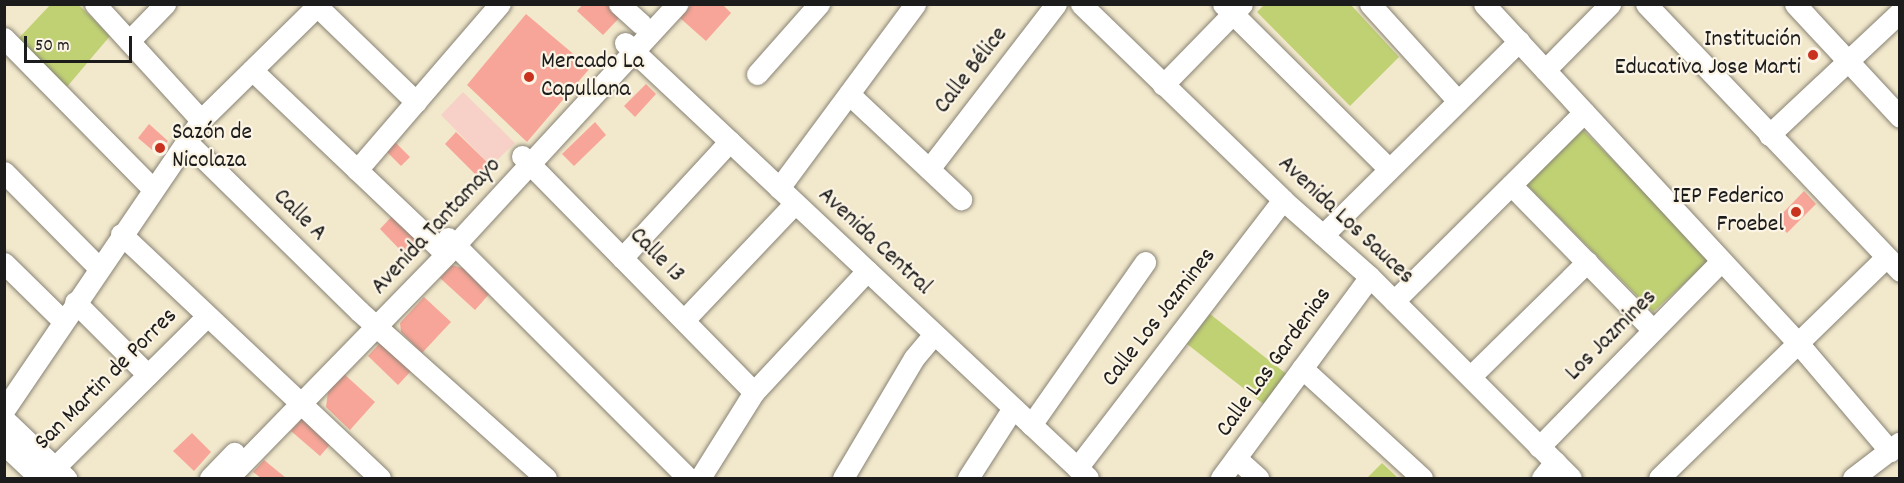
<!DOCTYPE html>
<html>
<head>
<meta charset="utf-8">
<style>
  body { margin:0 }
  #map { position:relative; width:1904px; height:483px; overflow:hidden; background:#f2e8cc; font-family:Dekko,sans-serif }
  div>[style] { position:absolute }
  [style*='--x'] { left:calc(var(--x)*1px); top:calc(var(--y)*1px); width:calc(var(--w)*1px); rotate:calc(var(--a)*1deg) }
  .built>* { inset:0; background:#f7d1c7 }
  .green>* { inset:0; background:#c0d174 }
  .building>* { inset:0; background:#f7a598 }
  .roads { filter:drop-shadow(0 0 2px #878274) drop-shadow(0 0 2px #878274) }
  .minor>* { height:21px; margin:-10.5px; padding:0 10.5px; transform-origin:10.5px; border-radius:10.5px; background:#fff }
  .dots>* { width:16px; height:16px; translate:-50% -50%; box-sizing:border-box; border:3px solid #fcf5e5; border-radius:50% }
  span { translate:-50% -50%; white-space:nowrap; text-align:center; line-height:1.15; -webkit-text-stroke:4.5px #fcf5e5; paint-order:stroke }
  .poi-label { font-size:24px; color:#1c1c1c }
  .right { translate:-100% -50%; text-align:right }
  .left { translate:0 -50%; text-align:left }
  .street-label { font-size:24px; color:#1c1c1c }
  .frame { position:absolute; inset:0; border:6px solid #1c1c1c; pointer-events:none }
  .scale { position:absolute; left:24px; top:36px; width:108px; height:27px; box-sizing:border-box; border:3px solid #1c1c1c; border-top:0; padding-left:8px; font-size:18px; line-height:21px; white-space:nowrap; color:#1c1c1c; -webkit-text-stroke:4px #fcf5e5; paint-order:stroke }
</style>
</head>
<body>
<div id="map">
  <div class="built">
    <i style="clip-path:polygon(463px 92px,515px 143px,491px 166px,441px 115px)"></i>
  </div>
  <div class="green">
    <i style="clip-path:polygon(51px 4px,79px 5px,110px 36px,66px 88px,18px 39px)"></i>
    <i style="clip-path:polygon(1264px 5px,1351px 5px,1399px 57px,1350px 106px,1257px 12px)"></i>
    <i style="clip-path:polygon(1583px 130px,1711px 259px,1653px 312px,1525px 183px)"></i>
    <i style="clip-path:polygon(1210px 314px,1289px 376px,1266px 406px,1187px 344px)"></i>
    <i style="clip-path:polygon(1382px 463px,1398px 478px,1367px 478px)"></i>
  </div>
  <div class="building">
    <i style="clip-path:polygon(583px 4px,612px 4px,623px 14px,603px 35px,577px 11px)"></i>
    <i style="clip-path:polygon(692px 4px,722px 4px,731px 13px,706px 41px,680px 18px)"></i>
    <i style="clip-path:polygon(526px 14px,590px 68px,527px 142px,467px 85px)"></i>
    <i style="clip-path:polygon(646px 84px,656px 94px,635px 117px,624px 106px)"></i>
    <i style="clip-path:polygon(595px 122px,606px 135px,574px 166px,562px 154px)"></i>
    <i style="clip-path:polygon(149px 124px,168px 141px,157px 154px,138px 138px)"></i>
    <i style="clip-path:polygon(456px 132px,491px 166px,479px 178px,445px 144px)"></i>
    <i style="clip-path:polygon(392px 139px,410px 157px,401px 166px,383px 148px)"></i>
    <i style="clip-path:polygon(1804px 191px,1816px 204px,1787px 233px,1775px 221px)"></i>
    <i style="clip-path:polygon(394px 214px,421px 241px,406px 256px,380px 229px)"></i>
    <i style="clip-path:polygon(452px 265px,465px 269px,491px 292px,475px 310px,440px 278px)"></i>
    <i style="clip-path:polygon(424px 297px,451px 322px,422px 353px,401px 332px,400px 323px)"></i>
    <i style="clip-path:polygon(381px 342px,411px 371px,398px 385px,368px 356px)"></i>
    <i style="clip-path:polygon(344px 374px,375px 402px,350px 430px,326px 407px,328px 392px)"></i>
    <i style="clip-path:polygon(305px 415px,334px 440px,320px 456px,291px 431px)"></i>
    <i style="clip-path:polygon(192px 433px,211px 452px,194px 471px,173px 451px)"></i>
    <i style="clip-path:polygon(264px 460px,286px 478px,261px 478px,253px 472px)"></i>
  </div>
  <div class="roads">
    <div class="minor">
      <i style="--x:95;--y:4;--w:157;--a:47.6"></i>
      <i style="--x:619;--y:4;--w:30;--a:42"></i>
      <i style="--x:1081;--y:4;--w:281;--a:44.1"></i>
      <i style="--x:1283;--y:200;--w:116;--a:41.5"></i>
      <i style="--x:1370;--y:277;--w:284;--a:45"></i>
      <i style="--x:1223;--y:4;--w:233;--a:44.8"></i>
      <i style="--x:1370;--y:4;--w:131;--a:47.8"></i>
      <i style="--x:1484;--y:4;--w:462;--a:47.2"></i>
      <i style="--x:1798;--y:343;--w:142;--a:49.6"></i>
      <i style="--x:1646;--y:4;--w:369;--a:46.4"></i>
      <i style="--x:1795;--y:4;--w:154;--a:47.1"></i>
      <i style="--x:317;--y:6;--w:138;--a:44.1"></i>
      <i style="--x:4;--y:38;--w:212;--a:45.4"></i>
      <i style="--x:129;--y:41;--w:52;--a:-45.8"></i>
      <i style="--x:625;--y:43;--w:635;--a:43.21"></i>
      <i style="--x:252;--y:70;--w:267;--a:43.5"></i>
      <i style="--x:1545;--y:70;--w:93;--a:-45.4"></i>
      <i style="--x:757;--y:74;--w:94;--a:-48.5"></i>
      <i style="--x:1163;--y:85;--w:113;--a:-45.7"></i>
      <i style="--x:849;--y:94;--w:154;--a:43.2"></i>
      <i style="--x:1769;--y:135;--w:180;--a:-43.2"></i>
      <i style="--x:186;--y:141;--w:243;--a:44.5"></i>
      <i style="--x:359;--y:311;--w:251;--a:41.8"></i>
      <i style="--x:522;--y:156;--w:331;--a:45.5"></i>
      <i style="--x:929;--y:169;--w:208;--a:-52.4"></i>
      <i style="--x:357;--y:170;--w:219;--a:-49.3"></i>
      <i style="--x:4;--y:172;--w:134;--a:45.3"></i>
      <i style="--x:1511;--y:185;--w:203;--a:45.6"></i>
      <i style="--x:779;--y:188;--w:229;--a:-53.5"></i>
      <i style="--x:121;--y:234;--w:356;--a:43.3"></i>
      <i style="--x:1323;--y:235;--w:276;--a:-44.7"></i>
      <i style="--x:448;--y:238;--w:339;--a:45"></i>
      <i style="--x:622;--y:258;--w:159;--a:-47.3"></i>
      <i style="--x:4;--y:263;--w:81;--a:44.5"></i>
      <i style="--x:1394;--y:301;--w:268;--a:-44.8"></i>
      <i style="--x:75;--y:302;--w:103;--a:45"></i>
      <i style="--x:684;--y:320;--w:161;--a:-46.5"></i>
      <i style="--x:1302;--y:368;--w:163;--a:42.5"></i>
      <i style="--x:1471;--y:376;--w:163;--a:-44.5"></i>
      <i style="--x:4;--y:410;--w:351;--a:-55.8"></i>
      <i style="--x:201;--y:120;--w:165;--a:-44.5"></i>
      <i style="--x:4;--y:419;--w:86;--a:43.6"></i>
      <i style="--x:1031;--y:425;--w:199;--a:-55"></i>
      <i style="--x:4;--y:444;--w:50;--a:43.4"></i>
      <i style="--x:1539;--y:447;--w:260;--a:-45.6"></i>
      <i style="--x:1236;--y:458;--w:30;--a:42"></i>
      <i style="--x:1077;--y:468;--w:338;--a:-52.5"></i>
      <i style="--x:44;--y:478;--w:228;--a:-44.8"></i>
      <i style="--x:210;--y:478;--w:35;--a:-46"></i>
      <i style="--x:228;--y:478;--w:325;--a:-45.7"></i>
      <i style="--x:455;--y:245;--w:328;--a:-47.3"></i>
      <i style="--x:700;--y:478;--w:102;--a:-57.9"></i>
      <i style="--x:754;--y:392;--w:166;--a:-47"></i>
      <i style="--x:843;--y:478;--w:139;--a:-59.4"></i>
      <i style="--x:914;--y:358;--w:31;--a:-50"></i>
      <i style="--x:968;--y:478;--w:83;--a:-57.3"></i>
      <i style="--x:1221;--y:478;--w:250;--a:-53.5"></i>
      <i style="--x:1542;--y:478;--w:21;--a:-51"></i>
      <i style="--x:1659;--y:478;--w:317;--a:-44.2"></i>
      <i style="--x:1853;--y:478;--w:58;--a:-37.3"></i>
    </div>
  </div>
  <div class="dots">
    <i style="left:1813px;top:55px;background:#c8321e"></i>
    <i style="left:529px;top:77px;background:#c8321e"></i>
    <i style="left:160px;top:148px;background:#c8321e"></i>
    <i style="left:1796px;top:212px;background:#c8321e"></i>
  </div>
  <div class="poi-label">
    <span class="right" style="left:1801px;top:55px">Institución<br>Educativa Jose Marti</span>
    <span class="left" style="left:541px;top:77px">Mercado La<br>Capullana</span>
    <span class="left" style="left:172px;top:148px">Sazón de<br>Nicolaza</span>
    <span class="right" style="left:1784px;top:212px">IEP Federico<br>Froebel</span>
  </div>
  <div class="street-label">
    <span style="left:972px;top:71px;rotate:-52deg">Calle Bélice</span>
    <span style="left:299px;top:216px;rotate:44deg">Calle A</span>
    <span style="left:1345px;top:221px;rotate:43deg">Avenida Los Sauces</span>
    <span style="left:437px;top:227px;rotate:-47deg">Avenida Tantamayo</span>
    <span style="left:874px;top:242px;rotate:43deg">Avenida Central</span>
    <span style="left:656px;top:256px;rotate:45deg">Calle 13</span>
    <span style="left:1160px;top:318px;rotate:-52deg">Calle Los Jazmines</span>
    <span style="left:1612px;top:336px;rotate:-45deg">Los Jazmines</span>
    <span style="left:1275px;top:363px;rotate:-54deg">Calle Las Gardenias</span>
    <span style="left:107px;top:380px;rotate:-45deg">San Martin de Porres</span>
  </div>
  <div class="frame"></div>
  <div class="scale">50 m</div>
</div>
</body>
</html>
